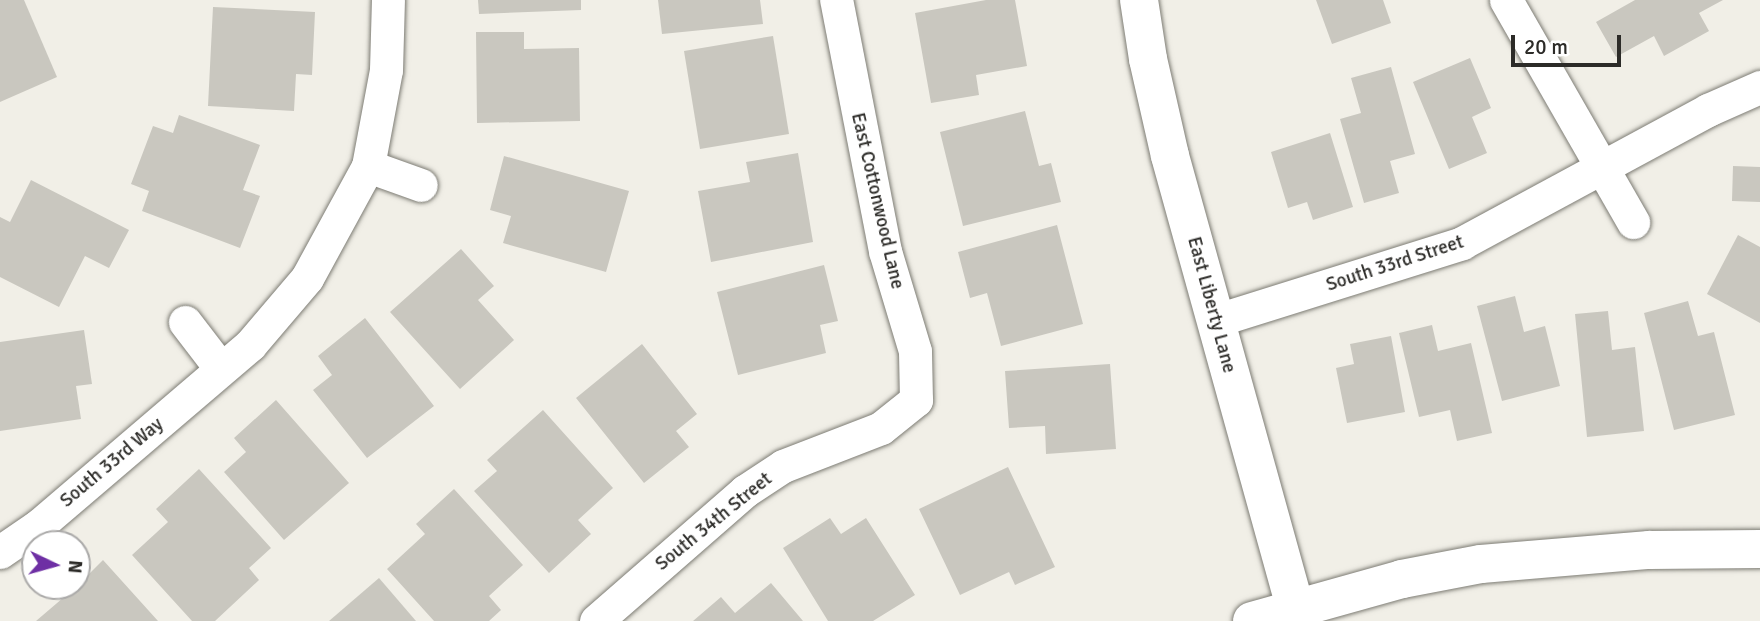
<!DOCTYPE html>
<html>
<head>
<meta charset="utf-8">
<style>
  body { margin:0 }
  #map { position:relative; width:1760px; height:621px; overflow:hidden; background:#f1efe7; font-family:Signika,sans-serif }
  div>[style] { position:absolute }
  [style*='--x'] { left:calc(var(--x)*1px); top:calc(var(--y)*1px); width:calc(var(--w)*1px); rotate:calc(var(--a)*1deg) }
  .building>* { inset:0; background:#c9c7bf }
  .roads { filter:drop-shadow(0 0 2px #7d7c74) drop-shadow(0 0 2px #7d7c74) }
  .minor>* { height:33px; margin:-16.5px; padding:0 16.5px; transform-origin:16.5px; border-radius:16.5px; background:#fff }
  .tertiary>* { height:38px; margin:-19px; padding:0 19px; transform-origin:19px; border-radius:19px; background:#fff }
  span { translate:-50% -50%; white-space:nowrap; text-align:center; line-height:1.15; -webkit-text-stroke:5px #fff; paint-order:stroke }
  .street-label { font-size:19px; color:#2c2b28 }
  .north { position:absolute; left:21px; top:530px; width:70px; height:70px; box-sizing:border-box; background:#fff; border:2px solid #abaaa9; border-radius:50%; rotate:95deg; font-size:19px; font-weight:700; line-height:28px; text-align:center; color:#2c2b28 }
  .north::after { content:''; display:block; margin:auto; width:24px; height:32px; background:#6e2fa4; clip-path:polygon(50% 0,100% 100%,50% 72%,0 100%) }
  .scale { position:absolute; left:1511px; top:35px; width:110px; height:32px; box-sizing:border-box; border:4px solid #2c2b28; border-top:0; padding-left:9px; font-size:21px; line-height:24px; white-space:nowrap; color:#2c2b28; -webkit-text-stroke:5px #fff; paint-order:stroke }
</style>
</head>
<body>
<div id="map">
  <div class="building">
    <i style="clip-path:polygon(0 0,24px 0,57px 77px,0 102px)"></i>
    <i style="clip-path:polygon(478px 0,581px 0,581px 10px,479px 14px)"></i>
    <i style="clip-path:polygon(658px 0,760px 0,763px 24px,662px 34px)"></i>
    <i style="clip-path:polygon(986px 0,1015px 0,1027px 66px,976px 75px,979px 95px,931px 103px,915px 13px)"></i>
    <i style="clip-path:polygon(1316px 0,1383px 0,1391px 23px,1332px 44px)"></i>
    <i style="clip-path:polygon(1635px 0,1723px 0,1699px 13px,1709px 31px,1664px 56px,1654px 36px,1616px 57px,1596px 22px)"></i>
    <i style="clip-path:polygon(213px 7px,315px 12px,312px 75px,296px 74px,294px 111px,208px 106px)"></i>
    <i style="clip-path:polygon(476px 32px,524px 32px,524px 49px,579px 48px,580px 121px,477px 123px)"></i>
    <i style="clip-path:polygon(773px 36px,789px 134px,700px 149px,684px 51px)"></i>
    <i style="clip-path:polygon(1470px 58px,1491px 108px,1472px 117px,1487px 153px,1449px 169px,1413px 82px)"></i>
    <i style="clip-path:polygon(1391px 67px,1415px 154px,1390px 161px,1399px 193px,1364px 203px,1340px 119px,1361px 113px,1351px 78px)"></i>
    <i style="clip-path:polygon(1025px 111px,1039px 166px,1051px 163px,1061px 202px,963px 226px,940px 132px)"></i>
    <i style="clip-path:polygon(179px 115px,260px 145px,243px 190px,260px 196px,240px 248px,142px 211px,149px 191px,131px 184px,153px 126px,173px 133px)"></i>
    <i style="clip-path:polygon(1330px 133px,1353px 207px,1313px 220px,1307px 202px,1288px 208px,1271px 152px)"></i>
    <i style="clip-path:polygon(798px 153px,813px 242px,711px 262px,698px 191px,750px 182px,746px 162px)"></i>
    <i style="clip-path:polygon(504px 156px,629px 191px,606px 272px,503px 243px,511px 216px,490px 210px)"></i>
    <i style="clip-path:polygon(1733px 166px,1760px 167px,1760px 202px,1732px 201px)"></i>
    <i style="clip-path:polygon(31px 180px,129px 230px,109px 268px,85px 256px,59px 307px,0 277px,0 217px,10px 222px)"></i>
    <i style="clip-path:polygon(1057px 225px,1083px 324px,1001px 346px,987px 293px,970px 298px,958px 252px)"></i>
    <i style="clip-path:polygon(1738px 235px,1760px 247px,1760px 323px,1707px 294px)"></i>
    <i style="clip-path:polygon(461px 249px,494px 286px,478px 300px,514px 340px,460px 389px,390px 312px)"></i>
    <i style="clip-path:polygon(824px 265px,838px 321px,820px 325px,826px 353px,738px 375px,717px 292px)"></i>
    <i style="clip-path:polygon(1515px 296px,1524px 332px,1545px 326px,1560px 386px,1502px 401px,1477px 306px)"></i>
    <i style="clip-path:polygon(1688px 301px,1698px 336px,1714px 332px,1735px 415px,1674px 430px,1644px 313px)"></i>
    <i style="clip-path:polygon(1608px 311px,1612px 350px,1635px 347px,1644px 431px,1587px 437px,1575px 314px)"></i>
    <i style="clip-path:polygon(365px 318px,434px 406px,367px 458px,313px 390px,332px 375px,318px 356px)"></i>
    <i style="clip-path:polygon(1432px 325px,1438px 351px,1471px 343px,1492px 433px,1457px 441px,1450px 410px,1419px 417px,1399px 333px)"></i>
    <i style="clip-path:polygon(84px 330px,92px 384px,76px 386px,81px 419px,0 431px,0 342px)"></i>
    <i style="clip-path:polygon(1391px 336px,1405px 412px,1347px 423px,1336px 368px,1354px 364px,1350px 344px)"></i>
    <i style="clip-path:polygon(642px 344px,697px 414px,676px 431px,689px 447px,644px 483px,576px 398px)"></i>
    <i style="clip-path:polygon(1110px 364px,1116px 449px,1046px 454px,1045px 426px,1009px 428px,1005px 371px)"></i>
    <i style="clip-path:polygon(276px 400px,349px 483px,284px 540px,224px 472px,246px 452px,234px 438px)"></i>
    <i style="clip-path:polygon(543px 410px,613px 488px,578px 520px,591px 534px,549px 573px,474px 491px,497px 471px,487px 460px)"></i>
    <i style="clip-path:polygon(1008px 467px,1055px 567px,1015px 585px,1009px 572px,960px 595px,919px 509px)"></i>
    <i style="clip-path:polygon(199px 469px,271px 548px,249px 568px,259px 580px,215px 621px,192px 621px,132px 555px,168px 522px,156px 509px)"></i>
    <i style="clip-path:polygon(454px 489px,523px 565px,489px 596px,501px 610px,489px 621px,434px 621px,387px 569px,425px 534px,416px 524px)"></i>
    <i style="clip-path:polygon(830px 518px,841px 534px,866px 518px,915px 595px,873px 621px,828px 621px,783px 548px)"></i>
    <i style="clip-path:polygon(103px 560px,158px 621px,36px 621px,77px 586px)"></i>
    <i style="clip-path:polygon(379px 578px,416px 621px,329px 621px)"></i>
    <i style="clip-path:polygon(771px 583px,803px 621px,693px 621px,721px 597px,735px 613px)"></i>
  </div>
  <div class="roads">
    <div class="minor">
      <i style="--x:1506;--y:0;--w:256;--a:60.2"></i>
      <i style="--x:368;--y:166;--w:56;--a:19.7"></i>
      <i style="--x:1217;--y:320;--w:257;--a:-17.4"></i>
      <i style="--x:1462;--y:243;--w:280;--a:-28.4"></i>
      <i style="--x:1708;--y:110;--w:57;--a:-23.9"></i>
      <i style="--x:185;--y:322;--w:59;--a:52.5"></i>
      <i style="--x:0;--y:552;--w:46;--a:-34.4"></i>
      <i style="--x:38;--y:526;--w:279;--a:-40.5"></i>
      <i style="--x:250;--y:345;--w:88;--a:-49.6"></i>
      <i style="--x:307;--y:278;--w:128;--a:-61.4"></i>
      <i style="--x:368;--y:166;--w:98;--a:-79.4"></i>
      <i style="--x:386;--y:70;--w:70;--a:-88.4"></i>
      <i style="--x:596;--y:621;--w:198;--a:-41.1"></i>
      <i style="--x:745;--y:491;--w:45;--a:-33.3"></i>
      <i style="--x:783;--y:466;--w:105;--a:-21.2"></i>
      <i style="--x:881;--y:428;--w:45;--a:-38.7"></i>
      <i style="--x:916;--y:400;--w:49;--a:-91.2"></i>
      <i style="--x:915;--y:351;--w:104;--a:-106.7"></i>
      <i style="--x:885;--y:251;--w:256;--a:-101"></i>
    </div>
    <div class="tertiary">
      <i style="--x:1139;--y:0;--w:60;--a:81.3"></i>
      <i style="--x:1148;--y:59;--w:99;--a:77.2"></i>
      <i style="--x:1170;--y:156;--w:469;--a:74.5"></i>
      <i style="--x:1252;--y:621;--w:156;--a:-15.6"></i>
      <i style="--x:1402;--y:579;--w:80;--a:-10.8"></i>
      <i style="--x:1481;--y:564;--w:169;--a:-4.8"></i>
      <i style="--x:1649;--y:550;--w:111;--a:-0.5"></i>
    </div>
  </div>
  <div class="street-label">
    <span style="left:877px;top:201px;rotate:77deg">East Cottonwood Lane</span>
    <span style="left:1395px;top:264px;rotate:-18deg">South 33rd Street</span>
    <span style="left:1211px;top:305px;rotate:75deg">East Liberty Lane</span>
    <span style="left:112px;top:463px;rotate:-40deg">South 33rd Way</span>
    <span style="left:714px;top:522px;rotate:-39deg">South 34th Street</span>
  </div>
  <div class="north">N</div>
  <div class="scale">20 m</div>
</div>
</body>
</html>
